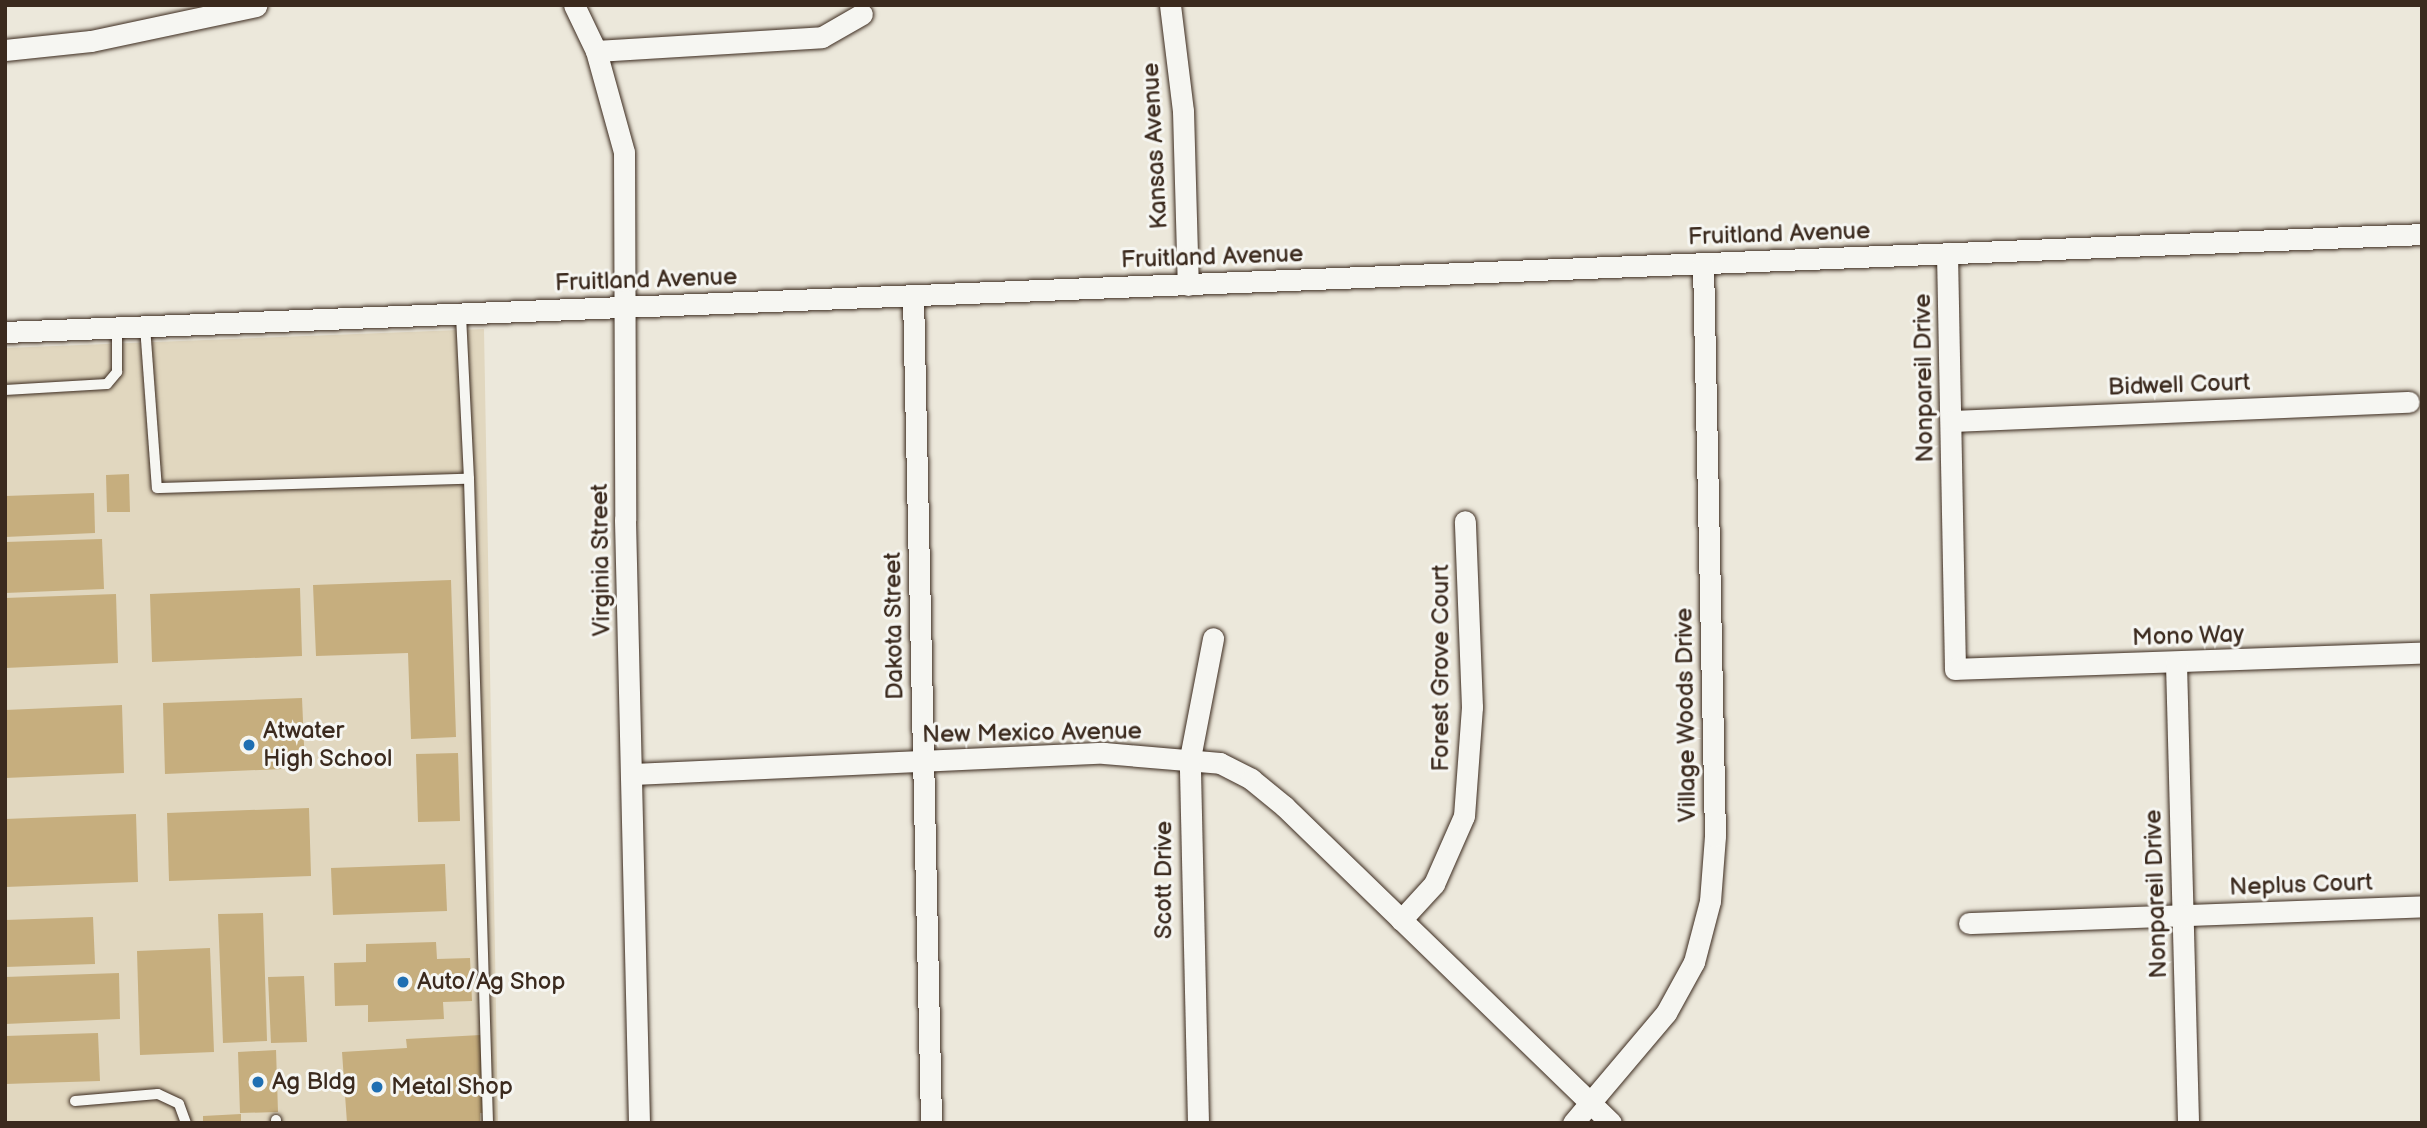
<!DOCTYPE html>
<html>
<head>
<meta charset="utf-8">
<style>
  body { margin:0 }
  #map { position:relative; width:2427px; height:1128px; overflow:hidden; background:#ece8db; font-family:"Balsamiq Sans",sans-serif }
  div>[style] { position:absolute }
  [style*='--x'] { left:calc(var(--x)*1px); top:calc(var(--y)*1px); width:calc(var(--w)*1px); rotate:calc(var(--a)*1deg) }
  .built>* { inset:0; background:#e1d7bf }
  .building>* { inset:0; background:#c6ae7e }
  .roads { filter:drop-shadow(0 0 2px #3b2a1e) drop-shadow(0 0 2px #3b2a1e) }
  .lane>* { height:10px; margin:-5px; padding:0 5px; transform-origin:5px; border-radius:5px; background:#f6f6f2 }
  .street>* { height:21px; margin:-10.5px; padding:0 10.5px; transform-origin:10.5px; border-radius:10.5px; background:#f6f6f2 }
  .dots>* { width:19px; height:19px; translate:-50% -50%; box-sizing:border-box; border:4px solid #f6f6f2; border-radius:50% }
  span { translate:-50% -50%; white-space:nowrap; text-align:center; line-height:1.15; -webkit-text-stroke:6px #f6f6f2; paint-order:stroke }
  .street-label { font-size:24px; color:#3b2a1e }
  .poi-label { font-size:24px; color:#3b2a1e }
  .left { translate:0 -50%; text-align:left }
  .frame { position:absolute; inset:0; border:7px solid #3b2a1e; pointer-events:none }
</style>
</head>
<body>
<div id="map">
  <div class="built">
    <i style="clip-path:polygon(484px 329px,498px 1123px,5px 1123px,5px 348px)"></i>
  </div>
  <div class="building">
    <i style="clip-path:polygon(129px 474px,130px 512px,107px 512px,106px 475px)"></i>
    <i style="clip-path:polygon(94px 493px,95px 533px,5px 537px,5px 496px)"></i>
    <i style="clip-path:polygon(102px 539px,104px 589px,5px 593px,5px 542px)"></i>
    <i style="clip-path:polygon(451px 580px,456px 737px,411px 739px,408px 653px,316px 656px,313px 585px)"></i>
    <i style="clip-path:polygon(300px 588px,302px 656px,152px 662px,150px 594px)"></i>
    <i style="clip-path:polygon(116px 594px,118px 663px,5px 668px,5px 598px)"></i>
    <i style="clip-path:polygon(302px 698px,305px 768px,165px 774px,163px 703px)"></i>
    <i style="clip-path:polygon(122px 705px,124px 773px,5px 778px,5px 710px)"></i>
    <i style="clip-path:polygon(458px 753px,460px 821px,418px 822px,416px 754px)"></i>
    <i style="clip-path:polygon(309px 808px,311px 876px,169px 881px,167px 813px)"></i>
    <i style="clip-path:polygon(136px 814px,138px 882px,5px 887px,5px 819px)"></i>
    <i style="clip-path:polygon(445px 864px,447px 911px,333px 915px,331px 868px)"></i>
    <i style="clip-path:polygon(263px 913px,267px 1041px,223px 1043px,218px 914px)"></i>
    <i style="clip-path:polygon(93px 917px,95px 964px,5px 967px,5px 920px)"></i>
    <i style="clip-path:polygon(436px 942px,437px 959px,470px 958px,472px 1001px,443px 1002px,444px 1019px,368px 1022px,368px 1005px,335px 1006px,334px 963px,366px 962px,366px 944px)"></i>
    <i style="clip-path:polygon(210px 948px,214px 1052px,140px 1055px,137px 951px)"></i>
    <i style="clip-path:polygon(119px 973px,120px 1019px,5px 1024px,5px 977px)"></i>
    <i style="clip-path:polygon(304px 976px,307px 1042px,271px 1043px,268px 977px)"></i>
    <i style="clip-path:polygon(98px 1033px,100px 1081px,5px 1084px,5px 1036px)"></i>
    <i style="clip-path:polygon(481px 1035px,487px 1113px,480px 1113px,480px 1123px,347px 1123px,342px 1052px,407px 1048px,406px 1039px)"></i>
    <i style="clip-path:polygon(276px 1050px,278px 1112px,240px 1113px,238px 1052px)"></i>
    <i style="clip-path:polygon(241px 1114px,241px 1123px,203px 1123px,203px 1116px)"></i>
  </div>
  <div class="roads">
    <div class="lane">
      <i style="--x:145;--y:326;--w:162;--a:85.8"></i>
      <i style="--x:157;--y:488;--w:312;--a:-1.7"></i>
      <i style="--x:469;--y:479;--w:166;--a:-92.8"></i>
      <i style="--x:5;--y:390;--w:102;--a:-3.4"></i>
      <i style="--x:107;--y:384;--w:16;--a:-50"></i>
      <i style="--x:117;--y:372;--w:45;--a:-90"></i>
      <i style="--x:469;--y:479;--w:644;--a:88.31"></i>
      <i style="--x:75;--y:1101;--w:83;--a:-4.8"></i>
      <i style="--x:158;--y:1094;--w:23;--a:25"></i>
      <i style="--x:179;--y:1104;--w:20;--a:70"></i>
      <i style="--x:276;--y:1120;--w:3;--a:90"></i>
    </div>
    <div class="street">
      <i style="--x:574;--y:5;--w:51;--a:64.4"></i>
      <i style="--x:596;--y:51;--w:105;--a:74.5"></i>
      <i style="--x:624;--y:152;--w:368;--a:89.8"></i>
      <i style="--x:625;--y:520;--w:603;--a:88.67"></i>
      <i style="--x:1170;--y:5;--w:107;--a:83"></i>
      <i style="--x:1183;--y:111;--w:174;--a:88.4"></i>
      <i style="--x:5;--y:50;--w:86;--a:-6"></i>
      <i style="--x:91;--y:41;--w:169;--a:-12"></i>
      <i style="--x:596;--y:51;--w:226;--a:-3.5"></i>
      <i style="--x:822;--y:37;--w:46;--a:-29.9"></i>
      <i style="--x:1947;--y:253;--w:416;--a:88.9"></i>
      <i style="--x:1955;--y:669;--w:467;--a:-2"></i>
      <i style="--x:913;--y:296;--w:827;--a:88.75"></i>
      <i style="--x:5;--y:332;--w:2419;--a:-2.32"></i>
      <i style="--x:1951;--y:421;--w:458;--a:-2.4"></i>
      <i style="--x:2176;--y:663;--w:460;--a:88.5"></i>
      <i style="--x:633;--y:774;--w:471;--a:-2.6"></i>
      <i style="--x:1104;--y:753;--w:116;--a:4.9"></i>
      <i style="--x:1220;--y:763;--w:35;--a:27"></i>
      <i style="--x:1251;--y:779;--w:43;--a:39.3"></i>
      <i style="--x:1284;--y:806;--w:455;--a:44.1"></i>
      <i style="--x:1401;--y:920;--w:49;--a:-47.5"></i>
      <i style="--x:1434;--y:884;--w:74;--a:-66.2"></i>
      <i style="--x:1464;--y:816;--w:109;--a:-85.8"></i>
      <i style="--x:1472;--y:707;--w:186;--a:-92.2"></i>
      <i style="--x:1969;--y:923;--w:453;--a:-2.1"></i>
      <i style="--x:1198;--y:1123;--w:365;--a:-91.3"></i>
      <i style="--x:1190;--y:758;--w:122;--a:-79.1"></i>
      <i style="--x:1573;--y:1123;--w:144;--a:-49.8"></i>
      <i style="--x:1666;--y:1013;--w:58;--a:-61.2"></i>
      <i style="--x:1694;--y:962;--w:63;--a:-75.3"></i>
      <i style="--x:1710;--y:901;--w:65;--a:-85.6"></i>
      <i style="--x:1715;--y:836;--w:573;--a:-91.2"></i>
    </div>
  </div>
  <div class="dots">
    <i style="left:249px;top:745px;background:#1f6fb2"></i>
    <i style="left:403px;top:982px;background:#1f6fb2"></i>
    <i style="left:258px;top:1082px;background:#1f6fb2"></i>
    <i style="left:377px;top:1087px;background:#1f6fb2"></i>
  </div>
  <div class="street-label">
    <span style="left:1155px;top:146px;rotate:-93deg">Kansas Avenue</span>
    <span style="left:1779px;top:234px;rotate:-2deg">Fruitland Avenue</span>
    <span style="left:1212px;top:257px;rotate:-2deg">Fruitland Avenue</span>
    <span style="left:646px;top:280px;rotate:-2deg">Fruitland Avenue</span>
    <span style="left:1924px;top:378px;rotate:-91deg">Nonpareil Drive</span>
    <span style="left:2179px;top:385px;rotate:-2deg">Bidwell Court</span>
    <span style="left:601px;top:560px;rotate:-91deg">Virginia Street</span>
    <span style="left:894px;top:626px;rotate:-91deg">Dakota Street</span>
    <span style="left:2188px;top:636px;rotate:-2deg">Mono Way</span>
    <span style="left:1441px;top:668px;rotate:-90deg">Forest Grove Court</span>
    <span style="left:1686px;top:715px;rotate:-91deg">Village Woods Drive</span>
    <span style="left:1032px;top:733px;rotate:-1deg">New Mexico Avenue</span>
    <span style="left:1164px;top:880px;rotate:-90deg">Scott Drive</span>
    <span style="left:2301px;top:885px;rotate:-2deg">Neplus Court</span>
    <span style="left:2156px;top:894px;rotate:-92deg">Nonpareil Drive</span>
  </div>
  <div class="poi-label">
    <span class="left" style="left:263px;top:745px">Atwater<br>High School</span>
    <span class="left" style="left:417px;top:982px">Auto/Ag Shop</span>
    <span class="left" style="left:272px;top:1082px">Ag Bldg</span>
    <span class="left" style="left:391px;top:1087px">Metal Shop</span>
  </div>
  <div class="frame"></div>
</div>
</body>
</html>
